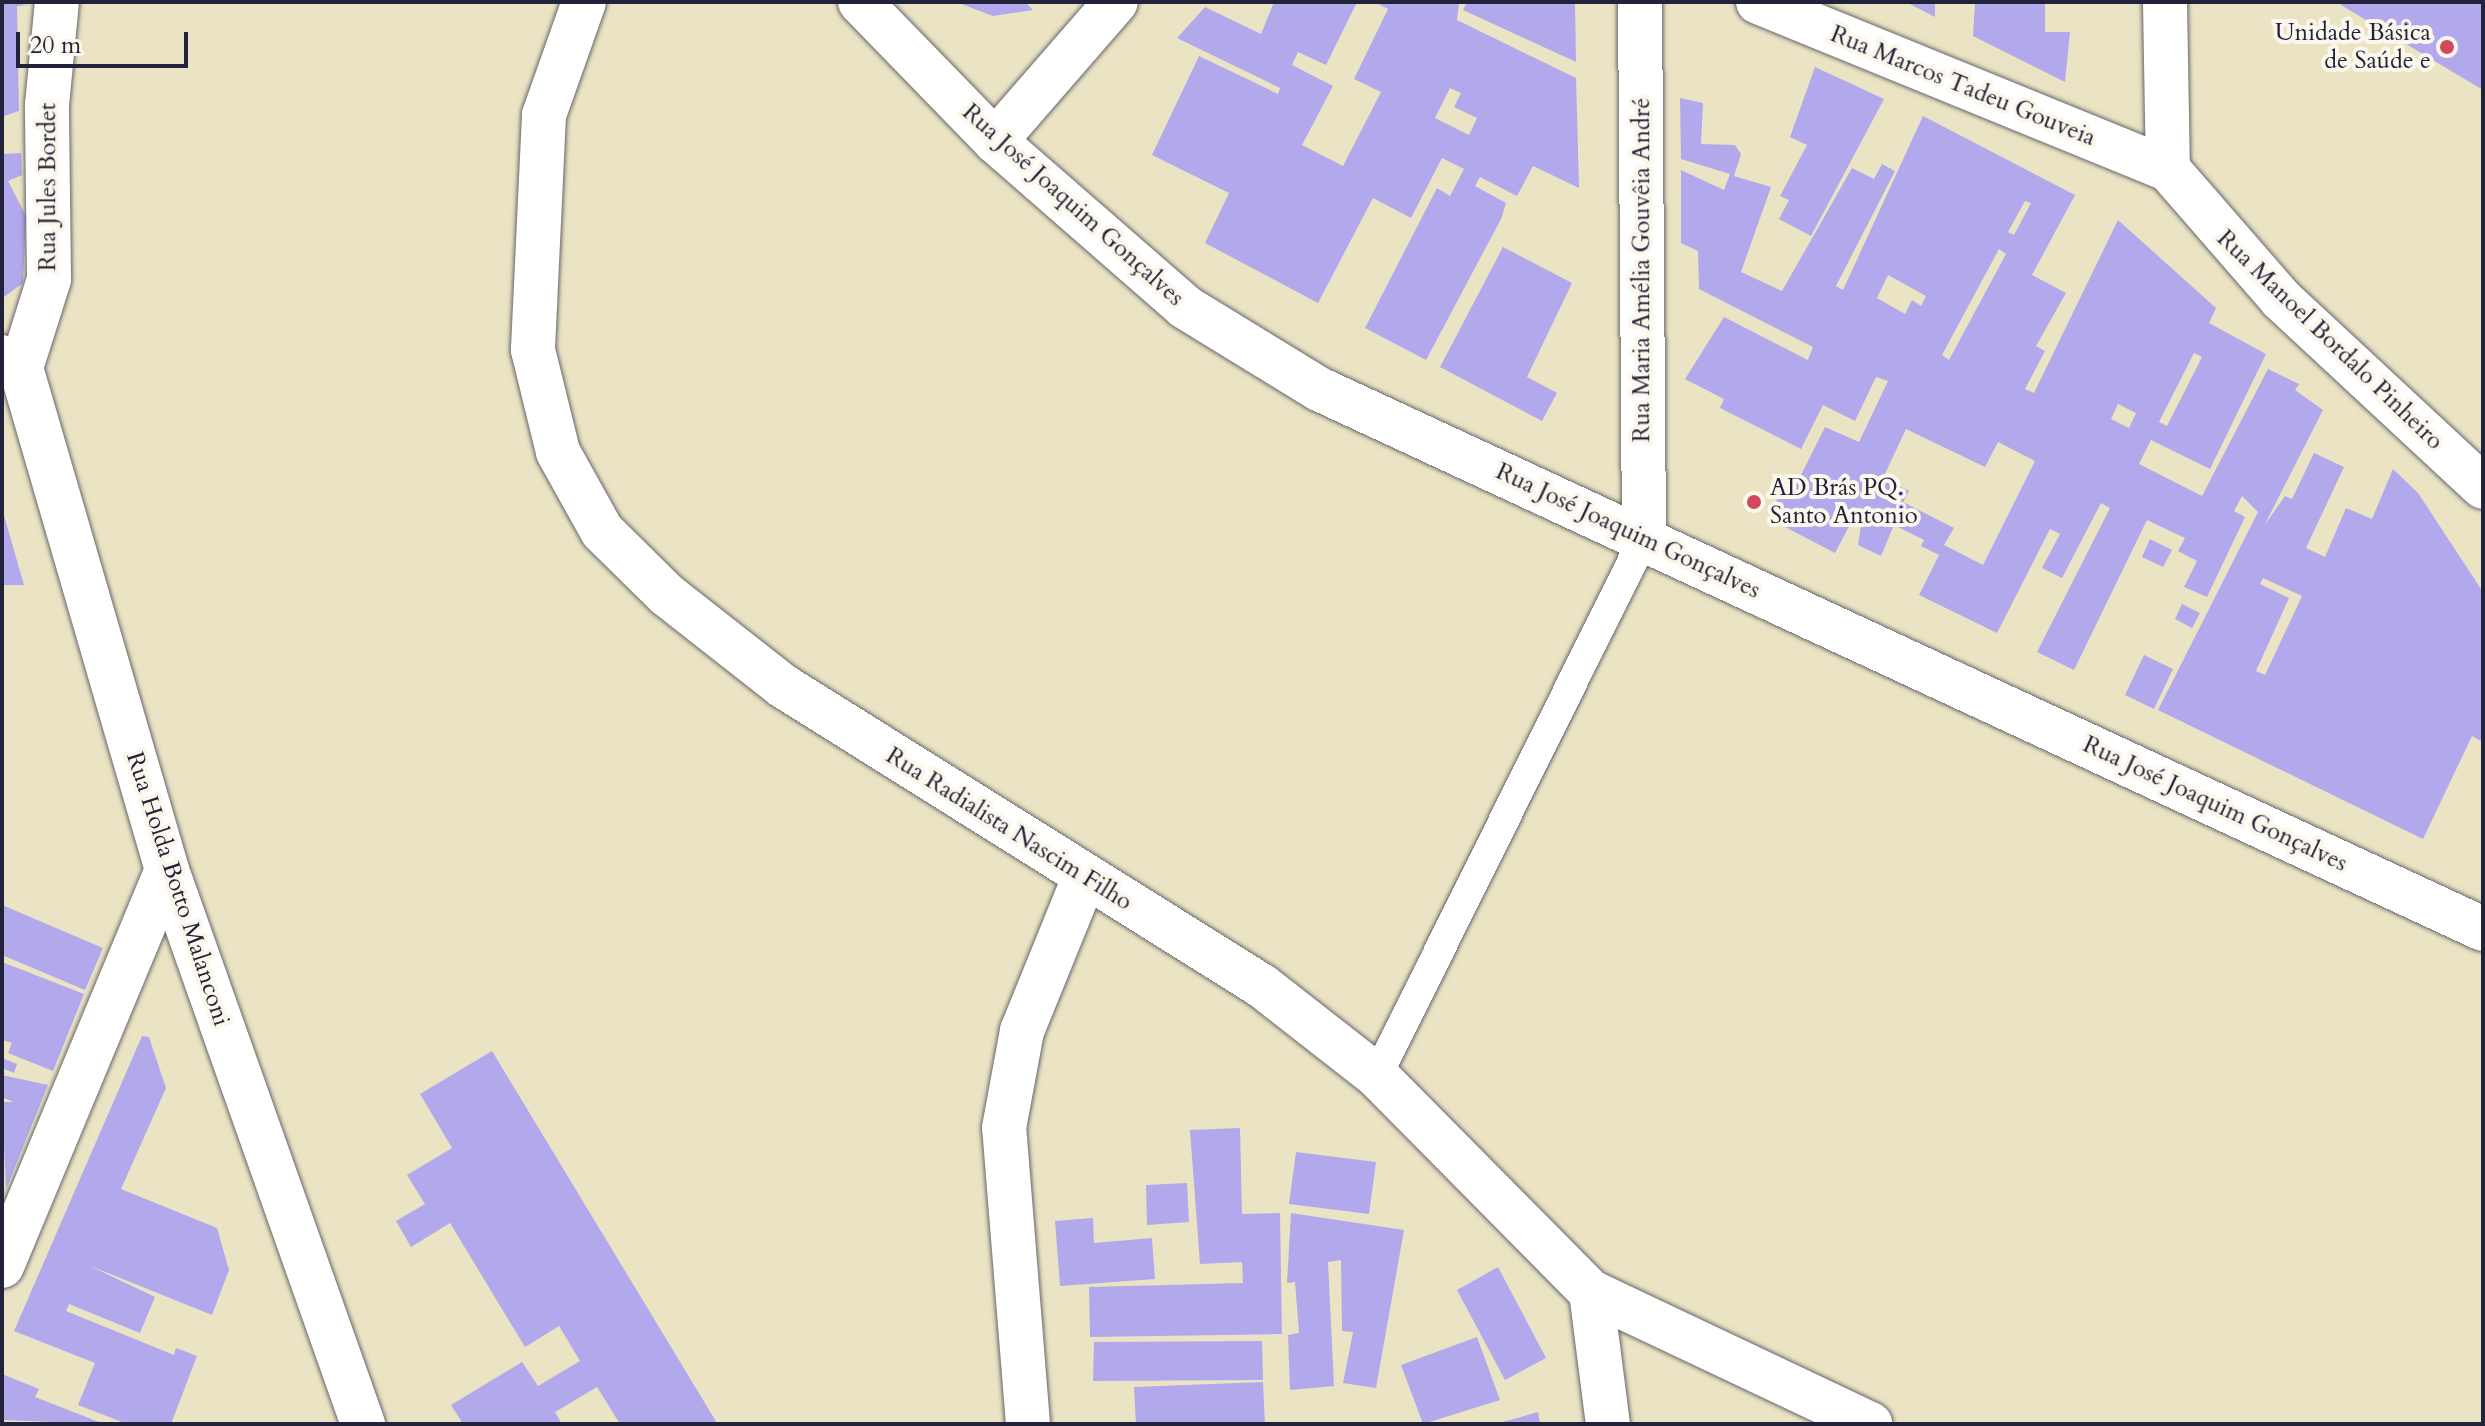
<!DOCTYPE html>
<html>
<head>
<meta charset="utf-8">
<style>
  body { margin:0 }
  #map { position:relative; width:2485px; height:1426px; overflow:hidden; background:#ebe4c4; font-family:Cardo,serif }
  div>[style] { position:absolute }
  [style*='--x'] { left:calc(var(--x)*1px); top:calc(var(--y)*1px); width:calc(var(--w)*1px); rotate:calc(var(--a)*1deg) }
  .building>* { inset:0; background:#b2a8ec }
  .roads { filter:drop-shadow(0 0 2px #68666b) drop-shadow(0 0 2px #68666b) }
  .lane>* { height:30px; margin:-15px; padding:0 15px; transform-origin:15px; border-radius:15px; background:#fff }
  .street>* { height:44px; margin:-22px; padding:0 22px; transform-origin:22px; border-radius:22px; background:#fff }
  .dots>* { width:22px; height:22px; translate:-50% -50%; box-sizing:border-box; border:4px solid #fbf7ec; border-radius:50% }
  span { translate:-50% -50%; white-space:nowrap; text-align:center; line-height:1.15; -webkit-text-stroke:8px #fbf7ec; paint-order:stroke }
  .poi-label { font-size:24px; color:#22223b }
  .right { translate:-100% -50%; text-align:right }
  .left { translate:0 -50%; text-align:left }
  .street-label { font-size:24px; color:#22223b }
  .frame { position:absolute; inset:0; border:4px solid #22223b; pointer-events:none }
  .scale { position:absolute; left:16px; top:32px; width:172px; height:36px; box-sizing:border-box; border:4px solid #22223b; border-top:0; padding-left:10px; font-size:24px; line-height:28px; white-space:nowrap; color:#22223b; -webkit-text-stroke:6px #fbf7ec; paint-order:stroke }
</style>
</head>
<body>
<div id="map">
  <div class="building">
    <i style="clip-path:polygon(2px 2px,29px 5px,17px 6px,19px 111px,4px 116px)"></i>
    <i style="clip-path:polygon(956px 2px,1025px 2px,1033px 10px,993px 16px)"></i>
    <i style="clip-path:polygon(evenodd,1274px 2px,1357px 2px,1326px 65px,1298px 52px,1292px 65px,1333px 86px,1302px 145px,1343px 166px,1381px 92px,1354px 79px,1388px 9px,1374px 2px,1459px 2px,1457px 20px,1576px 78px,1579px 188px,1533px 166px,1517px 196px,1480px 177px,1475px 186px,1506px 203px,1501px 219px,1426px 360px,1365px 328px,1437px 188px,1450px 196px,1464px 169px,1442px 158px,1411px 218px,1373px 198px,1318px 303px,1205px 243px,1229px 193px,1152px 155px,1199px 56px,1278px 94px,1280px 88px,1177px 38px,1205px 7px,1261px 34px,1274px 2px,1450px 88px,1461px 93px,1454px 107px,1477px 118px,1469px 135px,1435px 118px,1450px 88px)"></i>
    <i style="clip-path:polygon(1467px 2px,1575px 2px,1576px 62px,1463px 10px)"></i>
    <i style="clip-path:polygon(1906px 2px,1935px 2px,1935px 17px)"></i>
    <i style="clip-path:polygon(1975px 2px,2045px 2px,2045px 32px,2070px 32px,2065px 82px,1973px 36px)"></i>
    <i style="clip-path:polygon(2483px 2px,2483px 90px,2341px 5px,2342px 2px)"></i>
    <i style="clip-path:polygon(1815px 67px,1884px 99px,1811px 236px,1779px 219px,1789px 200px,1780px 196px,1807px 145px,1790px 137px)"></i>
    <i style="clip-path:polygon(evenodd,1680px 98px,1703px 103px,1701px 144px,1735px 145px,1741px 154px,1734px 176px,1771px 187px,1741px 272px,1782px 291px,1852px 168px,1874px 179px,1882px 164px,1895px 171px,1836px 286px,1843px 290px,1923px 116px,2075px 195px,2032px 275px,2066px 293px,2036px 346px,2045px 351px,2025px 389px,2034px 393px,2118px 220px,2216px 308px,2209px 323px,2266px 354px,2210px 469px,2151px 440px,2139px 464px,2202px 496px,2268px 369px,2299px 384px,2295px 390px,2323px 410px,2264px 526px,2285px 496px,2292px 499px,2314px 453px,2344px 467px,2306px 548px,2325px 557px,2346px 508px,2372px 519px,2393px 469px,2418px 493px,2483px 592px,2483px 742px,2472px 736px,2423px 839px,2158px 710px,2258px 512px,2242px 496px,2234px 511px,2245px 517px,2207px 597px,2184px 587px,2197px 561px,2178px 551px,2185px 538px,2147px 520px,2074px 670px,2037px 652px,2110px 508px,2101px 503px,2062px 578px,2042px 568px,2060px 534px,2050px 529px,1997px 633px,1919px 595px,1939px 555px,1921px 546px,1924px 540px,1894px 525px,1881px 556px,1858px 545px,1862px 520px,1855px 515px,1835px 553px,1768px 518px,1787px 479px,1797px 483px,1825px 427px,1859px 442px,1888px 381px,1876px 377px,1855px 421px,1823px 405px,1801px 449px,1720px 408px,1724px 399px,1685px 379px,1724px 317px,1808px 360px,1813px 347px,1699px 289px,1698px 251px,1681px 243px,1681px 170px,1724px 190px,1730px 174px,1681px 159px,1680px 98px,2025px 201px,2031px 203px,2014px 235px,2008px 232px,2025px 201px,1680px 98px,1999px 249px,2006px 254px,1949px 360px,1942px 355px,1999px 249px,1680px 98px,1888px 275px,1926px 296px,1921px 306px,1912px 300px,1905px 314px,1877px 298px,1888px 275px,1680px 98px,2194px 353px,2202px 357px,2167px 426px,2159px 422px,2194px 353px,1680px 98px,2118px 404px,2136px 413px,2129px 428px,2111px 419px,2118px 404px,1680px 98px,1906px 429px,1985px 467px,1998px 442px,2035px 461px,1983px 565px,1944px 545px,1954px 528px,1903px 502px,1909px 491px,1883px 478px,1906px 429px,1680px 98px,2263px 578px,2302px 596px,2265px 675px,2256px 671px,2289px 598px,2260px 584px,2263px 578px)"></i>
    <i style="clip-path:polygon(21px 153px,22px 175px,8px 181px,26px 216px,23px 283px,4px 297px,2px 154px)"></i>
    <i style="clip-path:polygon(1503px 247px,1572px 283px,1527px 377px,1557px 393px,1542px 421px,1440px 367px)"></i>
    <i style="clip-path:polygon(2px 512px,3px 512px,24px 585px,2px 585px)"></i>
    <i style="clip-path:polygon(2150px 539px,2172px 550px,2163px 567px,2142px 557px)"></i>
    <i style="clip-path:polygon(2182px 604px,2200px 613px,2192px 628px,2175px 619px)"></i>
    <i style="clip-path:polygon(2144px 655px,2173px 669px,2154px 709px,2125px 695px)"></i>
    <i style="clip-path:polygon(2px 905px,103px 948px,85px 990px,2px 955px)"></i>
    <i style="clip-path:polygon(2px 962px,84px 994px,53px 1071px,8px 1053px,12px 1043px,2px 1040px)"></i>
    <i style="clip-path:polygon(142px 1036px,149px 1037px,166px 1088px,121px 1189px,217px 1228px,229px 1270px,212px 1315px,88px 1265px,155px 1297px,140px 1333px,69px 1304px,66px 1311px,174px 1355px,176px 1348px,197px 1356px,171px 1424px,127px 1424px,78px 1405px,95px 1363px,14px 1331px)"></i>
    <i style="clip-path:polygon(492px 1051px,717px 1423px,620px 1424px,597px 1387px,555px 1412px,562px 1424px,463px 1424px,451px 1405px,522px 1362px,538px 1386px,580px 1361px,559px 1326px,525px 1347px,450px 1223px,411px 1247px,396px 1221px,425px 1204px,407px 1175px,452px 1148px,420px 1094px)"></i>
    <i style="clip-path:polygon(2px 1058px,17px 1064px,14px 1073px,2px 1068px)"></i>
    <i style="clip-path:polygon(2px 1075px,48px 1085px,6px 1189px,2px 1102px,13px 1102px,2px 1097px)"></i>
    <i style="clip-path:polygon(1240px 1128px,1242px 1214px,1280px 1213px,1282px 1334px,1090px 1337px,1089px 1287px,1243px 1283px,1242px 1262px,1200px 1264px,1190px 1130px)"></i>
    <i style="clip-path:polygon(1296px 1152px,1376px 1162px,1369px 1214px,1289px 1204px)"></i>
    <i style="clip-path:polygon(1187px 1183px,1189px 1222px,1147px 1225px,1146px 1185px)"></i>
    <i style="clip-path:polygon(1291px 1213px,1404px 1230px,1376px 1388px,1343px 1383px,1353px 1332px,1342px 1331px,1341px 1260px,1328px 1262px,1334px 1386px,1290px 1390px,1288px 1335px,1299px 1333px,1295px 1282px,1287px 1283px)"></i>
    <i style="clip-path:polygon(1093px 1218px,1094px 1243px,1152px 1238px,1155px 1279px,1060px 1286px,1055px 1221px)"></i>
    <i style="clip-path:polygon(1498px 1267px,1546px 1358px,1505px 1380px,1457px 1290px)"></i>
    <i style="clip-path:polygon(1477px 1337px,1500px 1400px,1423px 1424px,1401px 1365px)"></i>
    <i style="clip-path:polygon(1262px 1341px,1263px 1380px,1093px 1381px,1094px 1342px)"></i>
    <i style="clip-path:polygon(2px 1374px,39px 1389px,35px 1397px,104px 1424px,2px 1420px)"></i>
    <i style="clip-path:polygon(1263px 1382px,1265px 1424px,1136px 1424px,1134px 1387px)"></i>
    <i style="clip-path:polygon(1538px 1412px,1540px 1424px,1499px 1424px,1499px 1423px)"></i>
  </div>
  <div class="roads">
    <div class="lane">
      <i style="--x:1377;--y:1076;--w:601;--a:-63.61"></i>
    </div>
    <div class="street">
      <i style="--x:584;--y:2;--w:120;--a:109.5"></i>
      <i style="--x:544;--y:115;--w:235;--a:92.7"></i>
      <i style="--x:533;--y:350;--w:105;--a:76.2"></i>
      <i style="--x:558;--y:452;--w:90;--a:60.9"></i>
      <i style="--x:602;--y:531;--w:91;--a:44.6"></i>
      <i style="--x:667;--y:595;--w:147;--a:38.1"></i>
      <i style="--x:783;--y:686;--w:565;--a:32.06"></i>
      <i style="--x:1262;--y:986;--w:146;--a:38"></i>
      <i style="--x:1377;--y:1076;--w:304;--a:45.3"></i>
      <i style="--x:1591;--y:1292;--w:309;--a:25.3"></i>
      <i style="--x:860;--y:2;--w:194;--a:45.8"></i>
      <i style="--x:995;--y:141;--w:252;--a:41.1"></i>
      <i style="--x:1185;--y:307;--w:157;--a:31.5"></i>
      <i style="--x:1319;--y:389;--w:1283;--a:24.89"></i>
      <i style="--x:1640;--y:2;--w:536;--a:89.57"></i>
      <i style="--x:1758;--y:2;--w:443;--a:22.2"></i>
      <i style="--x:2165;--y:2;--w:167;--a:89"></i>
      <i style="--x:2168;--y:169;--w:172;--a:49"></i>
      <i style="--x:2281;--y:299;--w:276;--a:42.9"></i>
      <i style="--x:995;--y:141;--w:184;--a:-49"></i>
      <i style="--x:2;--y:357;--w:22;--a:30"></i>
      <i style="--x:21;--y:368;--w:523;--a:73.78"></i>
      <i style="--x:167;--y:870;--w:588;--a:70.52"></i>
      <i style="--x:21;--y:368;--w:93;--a:-72.5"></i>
      <i style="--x:49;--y:279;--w:174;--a:-90.7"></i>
      <i style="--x:47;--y:105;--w:103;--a:-84.5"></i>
      <i style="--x:2;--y:1266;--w:429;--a:-67.4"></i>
      <i style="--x:1591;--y:1292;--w:133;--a:82.7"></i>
      <i style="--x:1028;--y:1424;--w:297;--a:-94.6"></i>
      <i style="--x:1004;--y:1128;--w:99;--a:-79.5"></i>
      <i style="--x:1022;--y:1031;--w:167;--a:-67.9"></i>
    </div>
  </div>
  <div class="dots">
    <i style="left:2447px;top:47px;background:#d1495b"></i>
    <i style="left:1754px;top:502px;background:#d1495b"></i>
  </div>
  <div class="poi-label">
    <span class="right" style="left:2431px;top:47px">Unidade Básica<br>de Saúde e</span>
    <span class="left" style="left:1770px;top:502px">AD Brás PQ.<br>Santo Antonio</span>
  </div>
  <div class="street-label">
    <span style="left:1963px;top:86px;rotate:22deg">Rua Marcos Tadeu Gouveia</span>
    <span style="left:48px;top:187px;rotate:-90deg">Rua Jules Bordet</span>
    <span style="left:1073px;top:205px;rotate:42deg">Rua José Joaquim Gonçalves</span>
    <span style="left:1642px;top:270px;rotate:-90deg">Rua Maria Amélia Gouvêia André</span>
    <span style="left:2330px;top:340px;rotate:44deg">Rua Manoel Bordalo Pinheiro</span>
    <span style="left:1628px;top:531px;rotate:25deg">Rua José Joaquim Gonçalves</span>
    <span style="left:2215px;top:804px;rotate:25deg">Rua José Joaquim Gonçalves</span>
    <span style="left:1009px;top:829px;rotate:32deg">Rua Radialista Nascim Filho</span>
    <span style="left:178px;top:889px;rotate:72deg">Rua Holda Botto Malanconi</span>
  </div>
  <div class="frame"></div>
  <div class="scale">20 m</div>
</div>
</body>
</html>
